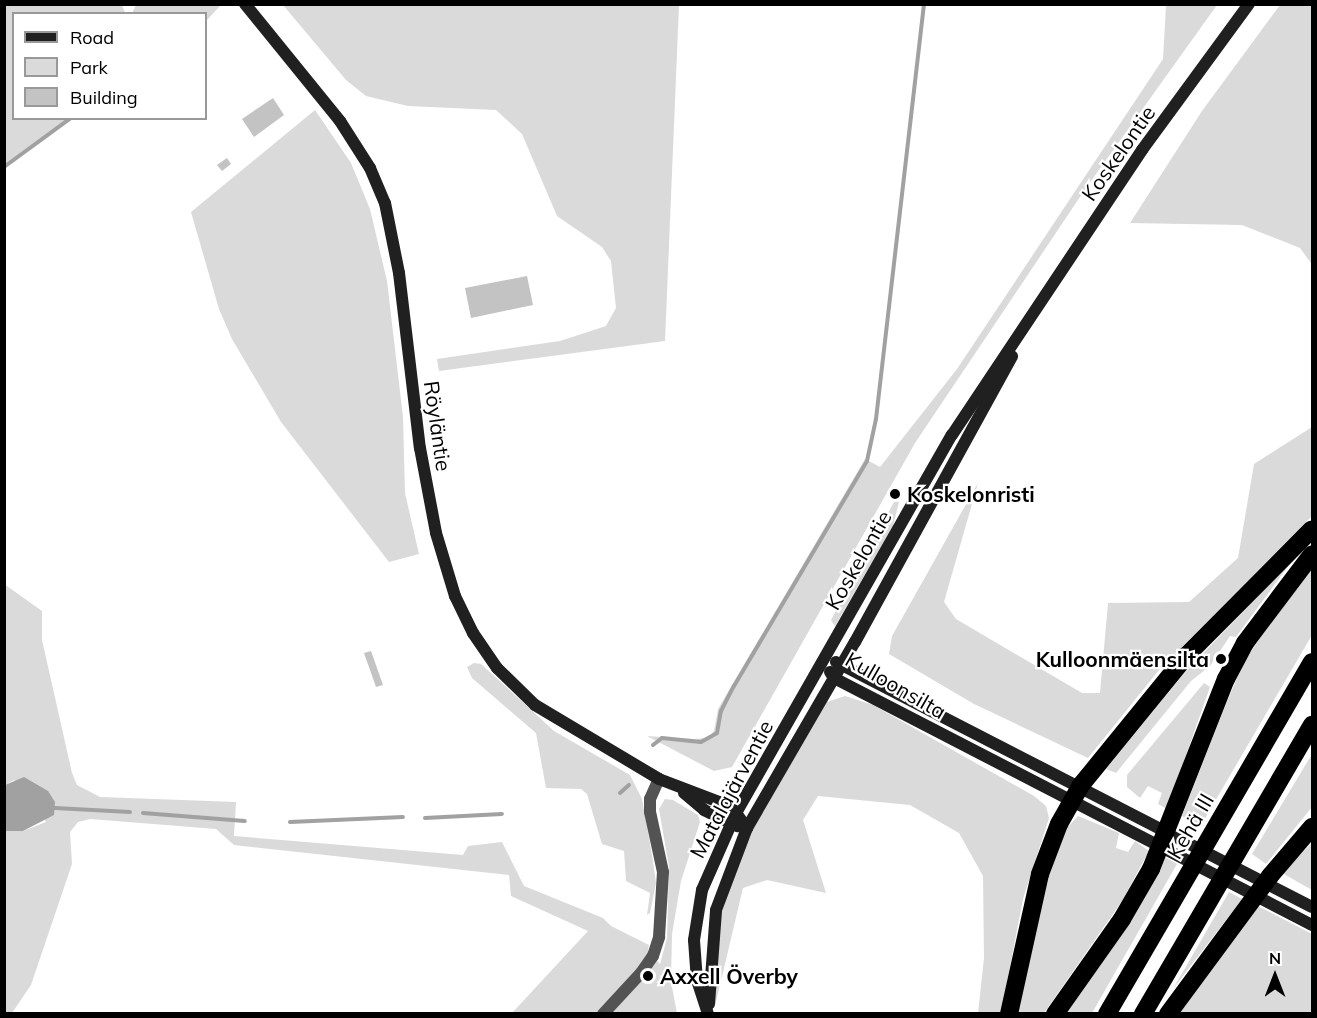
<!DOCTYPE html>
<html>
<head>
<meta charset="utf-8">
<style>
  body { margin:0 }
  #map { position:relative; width:1317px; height:1018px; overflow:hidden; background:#fff; font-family:Mulish,sans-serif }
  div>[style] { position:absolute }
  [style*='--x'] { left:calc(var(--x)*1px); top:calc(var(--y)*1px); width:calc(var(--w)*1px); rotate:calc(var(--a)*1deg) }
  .green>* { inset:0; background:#dadada }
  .water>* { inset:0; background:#a1a1a1 }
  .stream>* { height:4px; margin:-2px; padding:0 2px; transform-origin:2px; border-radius:2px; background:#a1a1a1 }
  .building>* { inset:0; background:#c3c3c3 }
  .street>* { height:12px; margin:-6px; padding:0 6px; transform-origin:6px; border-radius:6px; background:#535353 }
  .secondary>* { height:12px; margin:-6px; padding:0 6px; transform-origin:6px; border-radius:6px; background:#202020 }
  .highway>* { height:18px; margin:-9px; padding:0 9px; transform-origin:9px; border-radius:9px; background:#000 }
  .dots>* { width:16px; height:16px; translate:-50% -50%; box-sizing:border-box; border:3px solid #fff; border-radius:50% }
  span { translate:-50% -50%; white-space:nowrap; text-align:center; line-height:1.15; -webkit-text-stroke:4.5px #fff; paint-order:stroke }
  .street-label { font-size:21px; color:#000 }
  .poi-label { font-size:21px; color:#000; font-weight:700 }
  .left { translate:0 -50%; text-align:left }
  .right { translate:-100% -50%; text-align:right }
  .frame { position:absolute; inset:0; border:6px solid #000; pointer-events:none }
  .legend { position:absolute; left:12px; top:12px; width:195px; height:108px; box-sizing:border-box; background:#fff; border:2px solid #999; margin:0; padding:8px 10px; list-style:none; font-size:18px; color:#000 }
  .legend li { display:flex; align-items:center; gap:12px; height:30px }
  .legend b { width:30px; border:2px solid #999 }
  .north { position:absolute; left:1245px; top:946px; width:60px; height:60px; -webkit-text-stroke:4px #fff; paint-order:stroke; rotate:0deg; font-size:16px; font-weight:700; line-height:24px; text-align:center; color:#000 }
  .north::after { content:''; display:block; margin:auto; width:21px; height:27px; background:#000; clip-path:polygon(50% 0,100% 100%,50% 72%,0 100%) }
</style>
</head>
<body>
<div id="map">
  <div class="green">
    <i style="clip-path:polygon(5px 4px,122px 5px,125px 13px,14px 14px,14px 118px,71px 119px,5px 167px)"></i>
    <i style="clip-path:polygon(136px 5px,136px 4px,221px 5px,206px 21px,206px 14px,132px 13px)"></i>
    <i style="clip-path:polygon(283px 5px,679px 5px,665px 341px,439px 371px,437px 359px,560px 341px,606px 326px,616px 308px,611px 261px,602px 247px,557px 216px,522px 134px,496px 110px,408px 106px,366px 96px,346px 80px)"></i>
    <i style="clip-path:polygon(1166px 5px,1217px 5px,1086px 188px,915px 443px,732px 767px,714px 771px,647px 736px,694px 739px,708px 738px,714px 731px,718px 709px,865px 459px,880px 467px,957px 369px,1163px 59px)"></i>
    <i style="clip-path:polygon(1280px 5px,1312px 5px,1312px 310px,1311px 263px,1300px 248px,1242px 225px,1130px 223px,1202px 111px)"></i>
    <i style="clip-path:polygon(315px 110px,351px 163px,370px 209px,387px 281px,403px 417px,405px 493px,419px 554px,389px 562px,281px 422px,232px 339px,219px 309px,191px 212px)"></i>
    <i style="clip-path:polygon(1312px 427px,1312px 516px,1159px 670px,1088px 758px,974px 704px,889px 654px,892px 636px,978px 483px,944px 602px,956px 619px,1082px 693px,1100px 693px,1108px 603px,1189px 602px,1238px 558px,1254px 464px)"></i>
    <i style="clip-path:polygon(895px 500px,899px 502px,893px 526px,835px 626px,831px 620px)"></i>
    <i style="clip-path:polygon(1292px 561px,1236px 637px,1230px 636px,1210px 666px,1191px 681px,1116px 773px,1106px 769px,1187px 670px)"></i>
    <i style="clip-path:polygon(1312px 564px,1312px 635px,1200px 827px,1182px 816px,1225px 706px,1245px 660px)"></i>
    <i style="clip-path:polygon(4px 584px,42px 611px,42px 640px,72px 773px,77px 785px,100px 797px,236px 802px,234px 836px,463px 855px,468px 846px,502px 842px,524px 886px,603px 918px,611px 926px,649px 945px,648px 950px,660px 964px,667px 938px,669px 867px,659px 809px,665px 799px,673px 800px,698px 815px,700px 822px,681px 881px,672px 934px,671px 982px,677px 1013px,512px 1013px,588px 931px,511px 896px,509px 875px,234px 845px,216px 829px,90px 819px,78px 822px,70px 832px,72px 864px,31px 985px,12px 1013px,5px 1013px,5px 831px,23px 831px,46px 822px,14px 780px,5px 785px)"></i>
    <i style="clip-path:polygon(474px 663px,481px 664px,554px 731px,630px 775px,642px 799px,652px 855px,656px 883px,650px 913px,647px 915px,650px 893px,626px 881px,624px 851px,602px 844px,587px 794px,581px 789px,546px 788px,536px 733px,472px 678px,467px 667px)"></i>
    <i style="clip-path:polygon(1204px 683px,1210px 687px,1167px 809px,1158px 804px,1162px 793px,1148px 786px,1140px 798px,1127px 787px,1127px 775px)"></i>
    <i style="clip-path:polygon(845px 696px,873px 705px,1034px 796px,1046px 806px,1049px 818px,1023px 899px,1001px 1013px,978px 1013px,984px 958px,983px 876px,959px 833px,910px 805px,818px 796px,803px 820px,826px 893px,767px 880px,743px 888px,715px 1006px,716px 934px,729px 882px,749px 836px,827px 702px)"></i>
    <i style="clip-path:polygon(1312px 754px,1312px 807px,1266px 864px,1252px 854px)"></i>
    <i style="clip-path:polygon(1078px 816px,1119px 833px,1116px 848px,1128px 852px,1135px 841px,1149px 851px,1122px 901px,1044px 1013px,1017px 1014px,1045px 878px,1065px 830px)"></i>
    <i style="clip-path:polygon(1312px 843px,1312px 890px,1282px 873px)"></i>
    <i style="clip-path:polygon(1163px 856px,1177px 864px,1092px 1013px,1063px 1014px)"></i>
    <i style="clip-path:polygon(1229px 892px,1242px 899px,1173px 989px)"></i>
    <i style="clip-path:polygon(1256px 905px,1312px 934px,1312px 1013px,1176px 1014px)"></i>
  </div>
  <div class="water">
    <i style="clip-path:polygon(24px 777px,48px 791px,55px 802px,54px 815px,23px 831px,5px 831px,5px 785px)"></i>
  </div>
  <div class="stream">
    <i style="--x:4;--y:167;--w:83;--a:-36.2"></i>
    <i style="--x:653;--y:745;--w:11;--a:-38"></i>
    <i style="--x:662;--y:738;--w:39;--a:6"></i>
    <i style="--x:701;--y:742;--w:18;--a:-29"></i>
    <i style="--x:717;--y:733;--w:22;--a:-80"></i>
    <i style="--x:721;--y:711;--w:28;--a:-63"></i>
    <i style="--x:734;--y:686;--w:261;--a:-59.4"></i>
    <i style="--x:867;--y:461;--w:43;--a:-77.9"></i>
    <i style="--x:876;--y:419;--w:418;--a:-83.4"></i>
    <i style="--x:620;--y:793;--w:12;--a:-42"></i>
    <i style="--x:55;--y:808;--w:75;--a:3.1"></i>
    <i style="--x:143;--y:813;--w:102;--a:4.5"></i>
    <i style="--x:425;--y:818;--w:77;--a:-3"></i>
    <i style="--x:290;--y:822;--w:113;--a:-2.5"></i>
  </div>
  <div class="building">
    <i style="clip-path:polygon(273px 98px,284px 115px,254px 137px,242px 119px)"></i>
    <i style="clip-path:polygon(227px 158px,231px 164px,222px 171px,217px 165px)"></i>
    <i style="clip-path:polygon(527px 276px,533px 305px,471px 318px,465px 288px)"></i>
    <i style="clip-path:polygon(371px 651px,383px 685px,376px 687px,364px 653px)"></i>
  </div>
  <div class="street">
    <i style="--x:603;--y:1014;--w:56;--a:-47.2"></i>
    <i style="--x:641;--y:973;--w:21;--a:-55"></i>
    <i style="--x:653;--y:956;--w:20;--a:-72"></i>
    <i style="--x:659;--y:937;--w:65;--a:-86.5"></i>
    <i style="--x:663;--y:872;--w:61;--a:-102.2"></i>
    <i style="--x:650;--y:812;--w:13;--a:-90"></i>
    <i style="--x:650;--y:799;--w:22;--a:-66"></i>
  </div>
  <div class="secondary">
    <i style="--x:245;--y:4;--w:151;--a:50.9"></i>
    <i style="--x:340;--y:121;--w:56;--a:57.4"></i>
    <i style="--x:370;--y:168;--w:38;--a:67"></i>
    <i style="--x:385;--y:203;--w:71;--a:78.7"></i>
    <i style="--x:399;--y:273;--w:176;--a:83.2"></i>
    <i style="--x:420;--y:448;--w:86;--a:79.3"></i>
    <i style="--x:436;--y:533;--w:66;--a:73.2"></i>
    <i style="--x:455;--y:596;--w:41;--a:64.1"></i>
    <i style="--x:473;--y:633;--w:42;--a:55.6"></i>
    <i style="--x:497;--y:668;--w:53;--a:44.2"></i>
    <i style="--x:535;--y:705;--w:144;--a:30.8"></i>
    <i style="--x:659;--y:779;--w:64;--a:21"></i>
    <i style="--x:719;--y:802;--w:20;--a:33"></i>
    <i style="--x:736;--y:813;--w:19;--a:54"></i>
    <i style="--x:836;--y:662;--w:535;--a:27.24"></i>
    <i style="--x:830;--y:672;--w:7;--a:56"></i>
    <i style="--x:834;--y:678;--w:538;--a:27.33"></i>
    <i style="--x:684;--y:793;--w:26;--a:40"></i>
    <i style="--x:704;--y:810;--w:37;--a:26"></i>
    <i style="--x:709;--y:1004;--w:94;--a:-85.7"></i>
    <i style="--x:716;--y:910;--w:88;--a:-69.3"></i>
    <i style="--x:747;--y:828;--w:215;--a:-59.9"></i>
    <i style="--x:855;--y:642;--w:326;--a:-61.2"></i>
    <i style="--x:708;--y:1014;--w:35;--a:-108"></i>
    <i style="--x:697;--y:981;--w:41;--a:-94.2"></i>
    <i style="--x:694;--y:940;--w:51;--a:-80.9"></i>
    <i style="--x:702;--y:890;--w:84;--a:-66.2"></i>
    <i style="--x:736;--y:813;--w:435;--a:-60.3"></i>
    <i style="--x:952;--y:435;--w:343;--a:-56.3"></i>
    <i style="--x:1142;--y:150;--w:181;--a:-53.8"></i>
  </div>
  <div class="highway">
    <i style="--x:1009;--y:1014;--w:143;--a:-77.5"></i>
    <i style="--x:1040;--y:874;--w:53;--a:-69.2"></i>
    <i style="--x:1059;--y:824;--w:45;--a:-60.6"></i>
    <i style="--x:1081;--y:785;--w:168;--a:-50.8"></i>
    <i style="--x:1187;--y:655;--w:177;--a:-45.2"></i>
    <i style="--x:1055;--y:1014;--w:116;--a:-54.8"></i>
    <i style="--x:1122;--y:919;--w:58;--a:-59.9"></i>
    <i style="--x:1151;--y:869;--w:204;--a:-68.5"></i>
    <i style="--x:1226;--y:679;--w:41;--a:-62.2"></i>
    <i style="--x:1245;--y:643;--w:111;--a:-53"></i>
    <i style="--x:1107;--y:1014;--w:407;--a:-59.8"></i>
    <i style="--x:1143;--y:1014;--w:335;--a:-59.7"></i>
    <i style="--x:1168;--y:1014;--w:172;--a:-53.5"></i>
    <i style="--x:1270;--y:876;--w:65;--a:-49.4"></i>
  </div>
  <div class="dots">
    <i style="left:895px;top:494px;background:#000"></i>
    <i style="left:1221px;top:659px;background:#000"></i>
    <i style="left:648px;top:976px;background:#000"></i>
  </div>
  <div class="street-label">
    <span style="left:1118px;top:153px;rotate:-55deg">Koskelontie</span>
    <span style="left:438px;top:426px;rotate:82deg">Röyläntie</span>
    <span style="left:858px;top:560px;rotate:-60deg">Koskelontie</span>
    <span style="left:896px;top:685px;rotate:30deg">Kulloonsilta</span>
    <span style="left:731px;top:789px;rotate:-62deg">Matalajärventie</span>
    <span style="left:1190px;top:826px;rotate:-60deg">Kehä III</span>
  </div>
  <div class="poi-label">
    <span class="left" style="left:907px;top:494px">Koskelonristi</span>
    <span class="right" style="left:1209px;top:659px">Kulloonmäensilta</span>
    <span class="left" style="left:660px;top:976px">Axxell Överby</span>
  </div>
  <div class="frame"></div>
  <ul class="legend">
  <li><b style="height:8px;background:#202020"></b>Road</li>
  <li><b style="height:16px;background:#dadada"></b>Park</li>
  <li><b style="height:16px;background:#c3c3c3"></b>Building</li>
  </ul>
  <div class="north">N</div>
</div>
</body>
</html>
